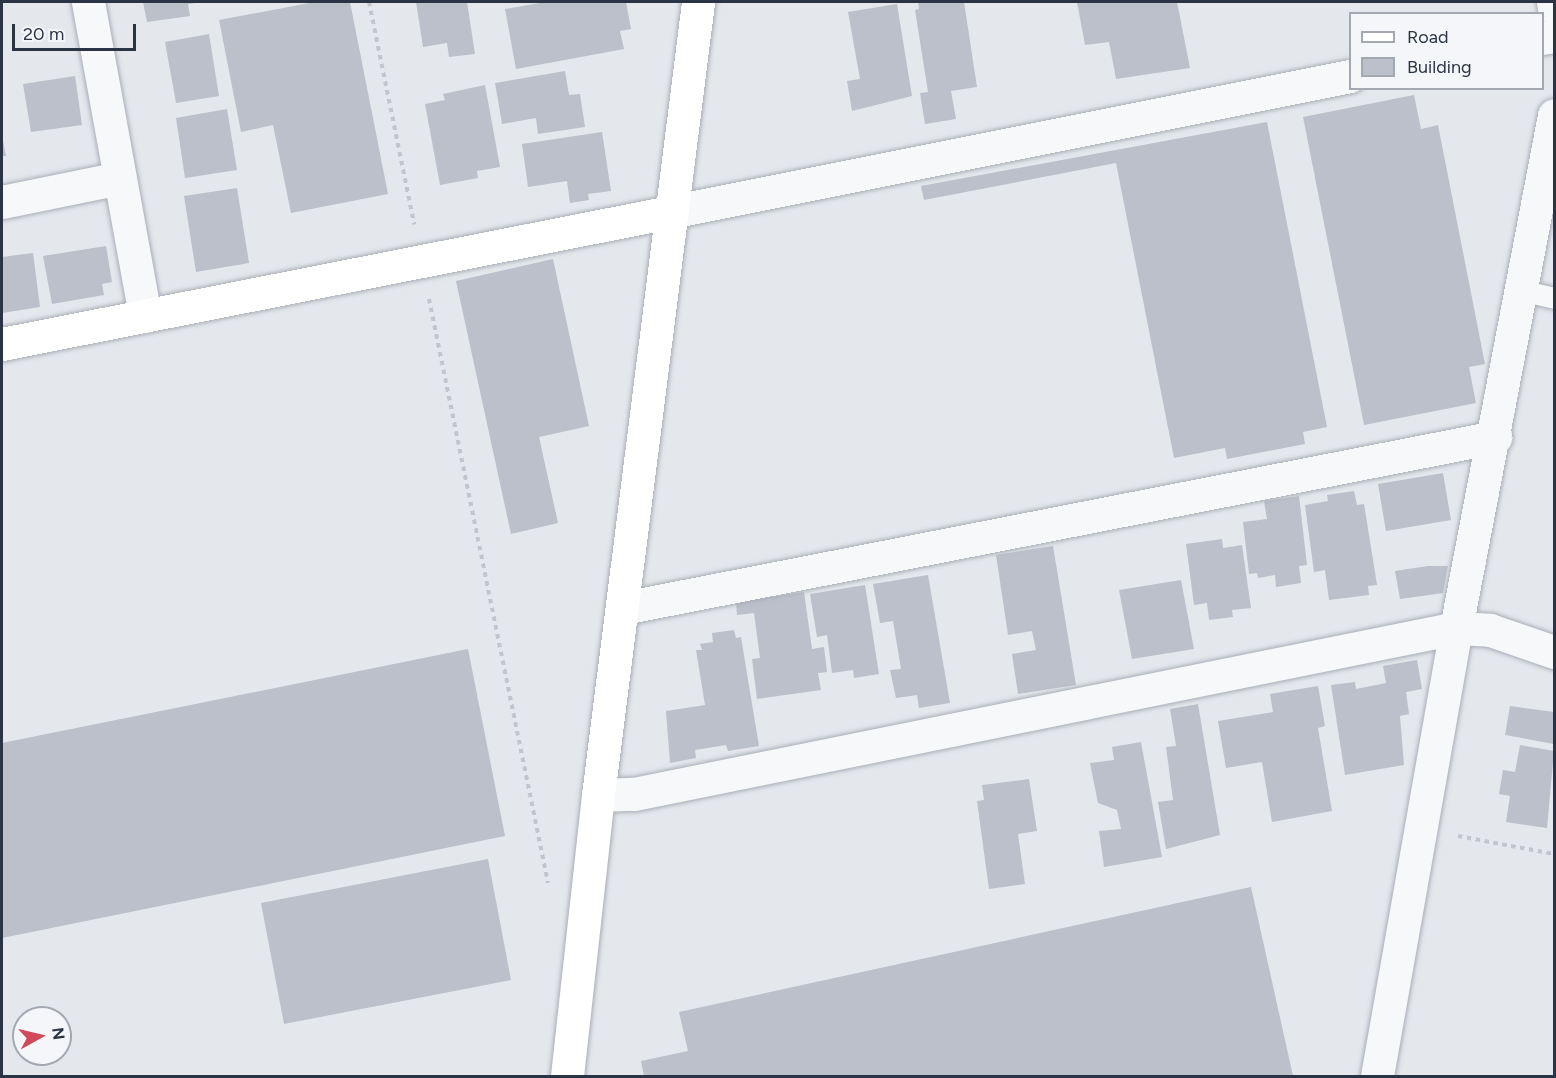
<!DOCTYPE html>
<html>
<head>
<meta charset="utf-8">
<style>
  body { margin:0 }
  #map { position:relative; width:1556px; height:1078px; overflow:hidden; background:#e4e7ec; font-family:Figtree,sans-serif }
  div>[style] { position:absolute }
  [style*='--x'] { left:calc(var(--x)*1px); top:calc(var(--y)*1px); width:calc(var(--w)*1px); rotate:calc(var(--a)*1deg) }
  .building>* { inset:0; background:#bbc0ca }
  .path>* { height:4px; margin-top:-2px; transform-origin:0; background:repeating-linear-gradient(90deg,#c2c5cb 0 4.5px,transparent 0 9px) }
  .roads { filter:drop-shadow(0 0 2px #a9aeb7) drop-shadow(0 0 2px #a9aeb7) }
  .lane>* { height:21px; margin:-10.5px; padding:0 10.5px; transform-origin:10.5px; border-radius:10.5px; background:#f7f8fa }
  .street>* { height:33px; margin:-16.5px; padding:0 16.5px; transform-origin:16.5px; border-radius:16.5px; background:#f7f8fa }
  .secondary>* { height:33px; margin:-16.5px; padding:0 16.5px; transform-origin:16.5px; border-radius:16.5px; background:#fff }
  span { translate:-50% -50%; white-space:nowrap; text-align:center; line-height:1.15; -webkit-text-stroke:6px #f4f6f9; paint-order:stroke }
  .frame { position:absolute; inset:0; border:3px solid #2b3445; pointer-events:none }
  .legend { position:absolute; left:1349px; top:12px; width:195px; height:78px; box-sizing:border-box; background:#f4f6f9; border:2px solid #a4a8b1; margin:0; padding:8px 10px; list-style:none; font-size:18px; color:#2b3445 }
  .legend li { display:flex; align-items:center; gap:12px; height:30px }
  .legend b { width:30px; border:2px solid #a4a8b1 }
  .north { position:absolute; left:12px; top:1006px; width:60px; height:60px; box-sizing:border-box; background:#f4f6f9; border:2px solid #a4a8b1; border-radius:50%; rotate:82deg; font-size:16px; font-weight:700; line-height:24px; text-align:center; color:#2b3445 }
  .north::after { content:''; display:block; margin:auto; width:21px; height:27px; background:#d1495b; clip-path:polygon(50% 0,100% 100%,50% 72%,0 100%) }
  .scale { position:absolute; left:12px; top:24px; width:124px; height:27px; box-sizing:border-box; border:3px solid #2b3445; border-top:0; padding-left:8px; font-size:18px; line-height:21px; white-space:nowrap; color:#2b3445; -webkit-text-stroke:4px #f4f6f9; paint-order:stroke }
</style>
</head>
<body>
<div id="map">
  <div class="building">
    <i style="clip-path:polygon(143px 2px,196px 2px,196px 3px,188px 4px,190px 16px,147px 22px)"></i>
    <i style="clip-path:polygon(315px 2px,350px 2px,388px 194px,291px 213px,273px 125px,241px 132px,219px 20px)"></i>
    <i style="clip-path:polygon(416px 2px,467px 2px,475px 54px,449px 57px,447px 43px,423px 47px)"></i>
    <i style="clip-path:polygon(546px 2px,626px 2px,631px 29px,620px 31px,624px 49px,516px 69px,505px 9px)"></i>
    <i style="clip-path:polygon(918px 2px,964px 2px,977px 87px,951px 91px,956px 119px,925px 124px,920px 93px,928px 92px,915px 10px,919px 9px)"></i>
    <i style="clip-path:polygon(1077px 2px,1177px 2px,1190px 68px,1116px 79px,1109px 42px,1085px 45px)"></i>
    <i style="clip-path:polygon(897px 4px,912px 96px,852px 111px,847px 81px,860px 79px,848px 12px)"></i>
    <i style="clip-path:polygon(209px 34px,219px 96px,176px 103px,165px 42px)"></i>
    <i style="clip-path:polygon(565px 71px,569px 95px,580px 94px,585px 127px,538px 134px,536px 118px,502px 124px,495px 83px)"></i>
    <i style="clip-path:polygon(75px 76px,82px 125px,31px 132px,23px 84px)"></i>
    <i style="clip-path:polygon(485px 85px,500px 167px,477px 171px,478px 178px,440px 185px,425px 104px,445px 100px,443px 94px)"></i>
    <i style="clip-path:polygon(1414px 95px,1421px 129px,1438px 125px,1485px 364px,1469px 367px,1476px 403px,1364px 425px,1303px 117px)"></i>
    <i style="clip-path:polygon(227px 109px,237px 170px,185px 178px,176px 118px)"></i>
    <i style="clip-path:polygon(1267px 122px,1327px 427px,1303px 432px,1305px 444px,1227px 459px,1225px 448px,1174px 458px,1116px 163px,924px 200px,921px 186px)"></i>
    <i style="clip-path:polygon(602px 132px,611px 191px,588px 194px,589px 200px,570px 203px,567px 181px,528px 187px,522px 144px)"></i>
    <i style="clip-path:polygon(2px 136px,6px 156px,2px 156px)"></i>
    <i style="clip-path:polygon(237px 188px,249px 263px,196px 272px,184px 196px)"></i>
    <i style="clip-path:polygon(106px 246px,112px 282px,102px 284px,104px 295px,52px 304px,43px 256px)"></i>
    <i style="clip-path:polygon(33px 253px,40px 307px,2px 313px,2px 257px)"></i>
    <i style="clip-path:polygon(553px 259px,589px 426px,539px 437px,558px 523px,511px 534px,456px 281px)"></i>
    <i style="clip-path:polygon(1443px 473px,1451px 520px,1386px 531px,1378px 484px)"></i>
    <i style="clip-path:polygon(1354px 491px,1357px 505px,1364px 504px,1377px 585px,1368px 586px,1369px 595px,1329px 600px,1325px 570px,1314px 572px,1305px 505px,1328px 501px,1327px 495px)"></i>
    <i style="clip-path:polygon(1299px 496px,1307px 565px,1299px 566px,1301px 583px,1276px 587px,1275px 575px,1258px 578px,1257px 573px,1249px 574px,1243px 522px,1267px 519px,1264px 501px)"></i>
    <i style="clip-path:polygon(1222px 539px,1223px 548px,1242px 545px,1251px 608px,1232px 610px,1233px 617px,1209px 620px,1207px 603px,1194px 605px,1186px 544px)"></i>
    <i style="clip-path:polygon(1053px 546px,1076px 685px,1018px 694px,1012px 654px,1036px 650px,1032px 631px,1008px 635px,996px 555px)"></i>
    <i style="clip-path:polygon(1428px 566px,1448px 566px,1443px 593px,1400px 599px,1395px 571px)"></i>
    <i style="clip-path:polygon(928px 575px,950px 703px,919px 708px,917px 695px,896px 698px,890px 670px,901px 669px,893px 621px,880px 623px,873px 584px)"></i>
    <i style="clip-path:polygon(1181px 580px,1194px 649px,1132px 659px,1119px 590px)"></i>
    <i style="clip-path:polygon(865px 585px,879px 674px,854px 678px,853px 670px,832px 673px,827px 635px,817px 637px,810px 594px)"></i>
    <i style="clip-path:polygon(804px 592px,812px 649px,824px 647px,827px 672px,818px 673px,821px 690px,757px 699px,752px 659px,760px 658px,754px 613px,737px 615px,736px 602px)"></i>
    <i style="clip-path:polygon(734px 630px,736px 638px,741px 637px,759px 746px,728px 751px,726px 745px,695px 750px,696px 758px,670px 763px,666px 711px,705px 705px,696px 650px,702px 650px,700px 644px,713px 642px,712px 633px)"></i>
    <i style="clip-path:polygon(468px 649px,505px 836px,2px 938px,2px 743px)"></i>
    <i style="clip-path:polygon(1417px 660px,1422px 689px,1406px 692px,1409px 714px,1400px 716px,1404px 765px,1345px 775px,1331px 685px,1355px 682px,1356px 689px,1386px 683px,1383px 666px)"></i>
    <i style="clip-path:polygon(1318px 686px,1325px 726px,1318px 728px,1332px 811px,1272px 822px,1262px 762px,1226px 768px,1218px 721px,1273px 712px,1270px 694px)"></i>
    <i style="clip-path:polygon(1198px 704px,1220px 835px,1166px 849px,1158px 802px,1173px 800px,1166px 747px,1176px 746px,1170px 709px)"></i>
    <i style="clip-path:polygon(1510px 706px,1554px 712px,1554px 744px,1505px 735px)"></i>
    <i style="clip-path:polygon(1141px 742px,1162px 857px,1104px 867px,1099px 831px,1121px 829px,1117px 810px,1098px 803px,1090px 763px,1114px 760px,1112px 747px)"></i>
    <i style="clip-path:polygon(1520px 745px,1554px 751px,1547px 828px,1506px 822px,1510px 796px,1499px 794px,1503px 770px,1515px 772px)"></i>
    <i style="clip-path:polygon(1029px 779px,1037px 831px,1018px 834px,1025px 884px,989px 889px,977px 801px,984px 800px,982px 785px)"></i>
    <i style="clip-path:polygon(488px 859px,511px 980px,284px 1024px,261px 903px)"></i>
    <i style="clip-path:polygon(1251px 887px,1293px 1076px,644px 1076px,641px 1061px,688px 1051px,679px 1012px)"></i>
  </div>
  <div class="path">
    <i style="--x:369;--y:2;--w:227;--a:78.5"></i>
    <i style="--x:429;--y:299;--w:596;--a:78.48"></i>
    <i style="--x:1458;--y:836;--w:98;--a:10.6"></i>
  </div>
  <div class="roads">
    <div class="lane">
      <i style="--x:1520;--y:290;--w:35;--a:13"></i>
    </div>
    <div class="street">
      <i style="--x:88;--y:2;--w:319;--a:79.7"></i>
      <i style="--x:1553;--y:2;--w:6;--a:81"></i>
      <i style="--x:1542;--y:38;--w:12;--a:-9"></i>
      <i style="--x:2;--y:202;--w:120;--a:-11.5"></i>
      <i style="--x:670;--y:212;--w:693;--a:-11.31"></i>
      <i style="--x:623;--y:608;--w:889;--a:-11.09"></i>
      <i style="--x:598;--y:795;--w:36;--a:-2"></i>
      <i style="--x:634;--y:794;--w:839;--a:-11.42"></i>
      <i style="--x:1456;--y:628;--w:34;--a:3"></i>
      <i style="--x:1490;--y:630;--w:68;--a:19"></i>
      <i style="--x:1377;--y:1076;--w:455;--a:-80"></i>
      <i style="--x:1456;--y:628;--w:522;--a:-79.18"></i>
    </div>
    <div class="secondary">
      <i style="--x:2;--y:344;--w:681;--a:-11.18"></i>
      <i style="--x:567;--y:1076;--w:283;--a:-83.7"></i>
      <i style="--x:598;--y:795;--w:799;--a:-82.81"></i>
    </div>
  </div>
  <div class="frame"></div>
  <ul class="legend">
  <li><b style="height:8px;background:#fff"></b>Road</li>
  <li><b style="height:16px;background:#bbc0ca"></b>Building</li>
  </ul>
  <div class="north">N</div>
  <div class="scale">20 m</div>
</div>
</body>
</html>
